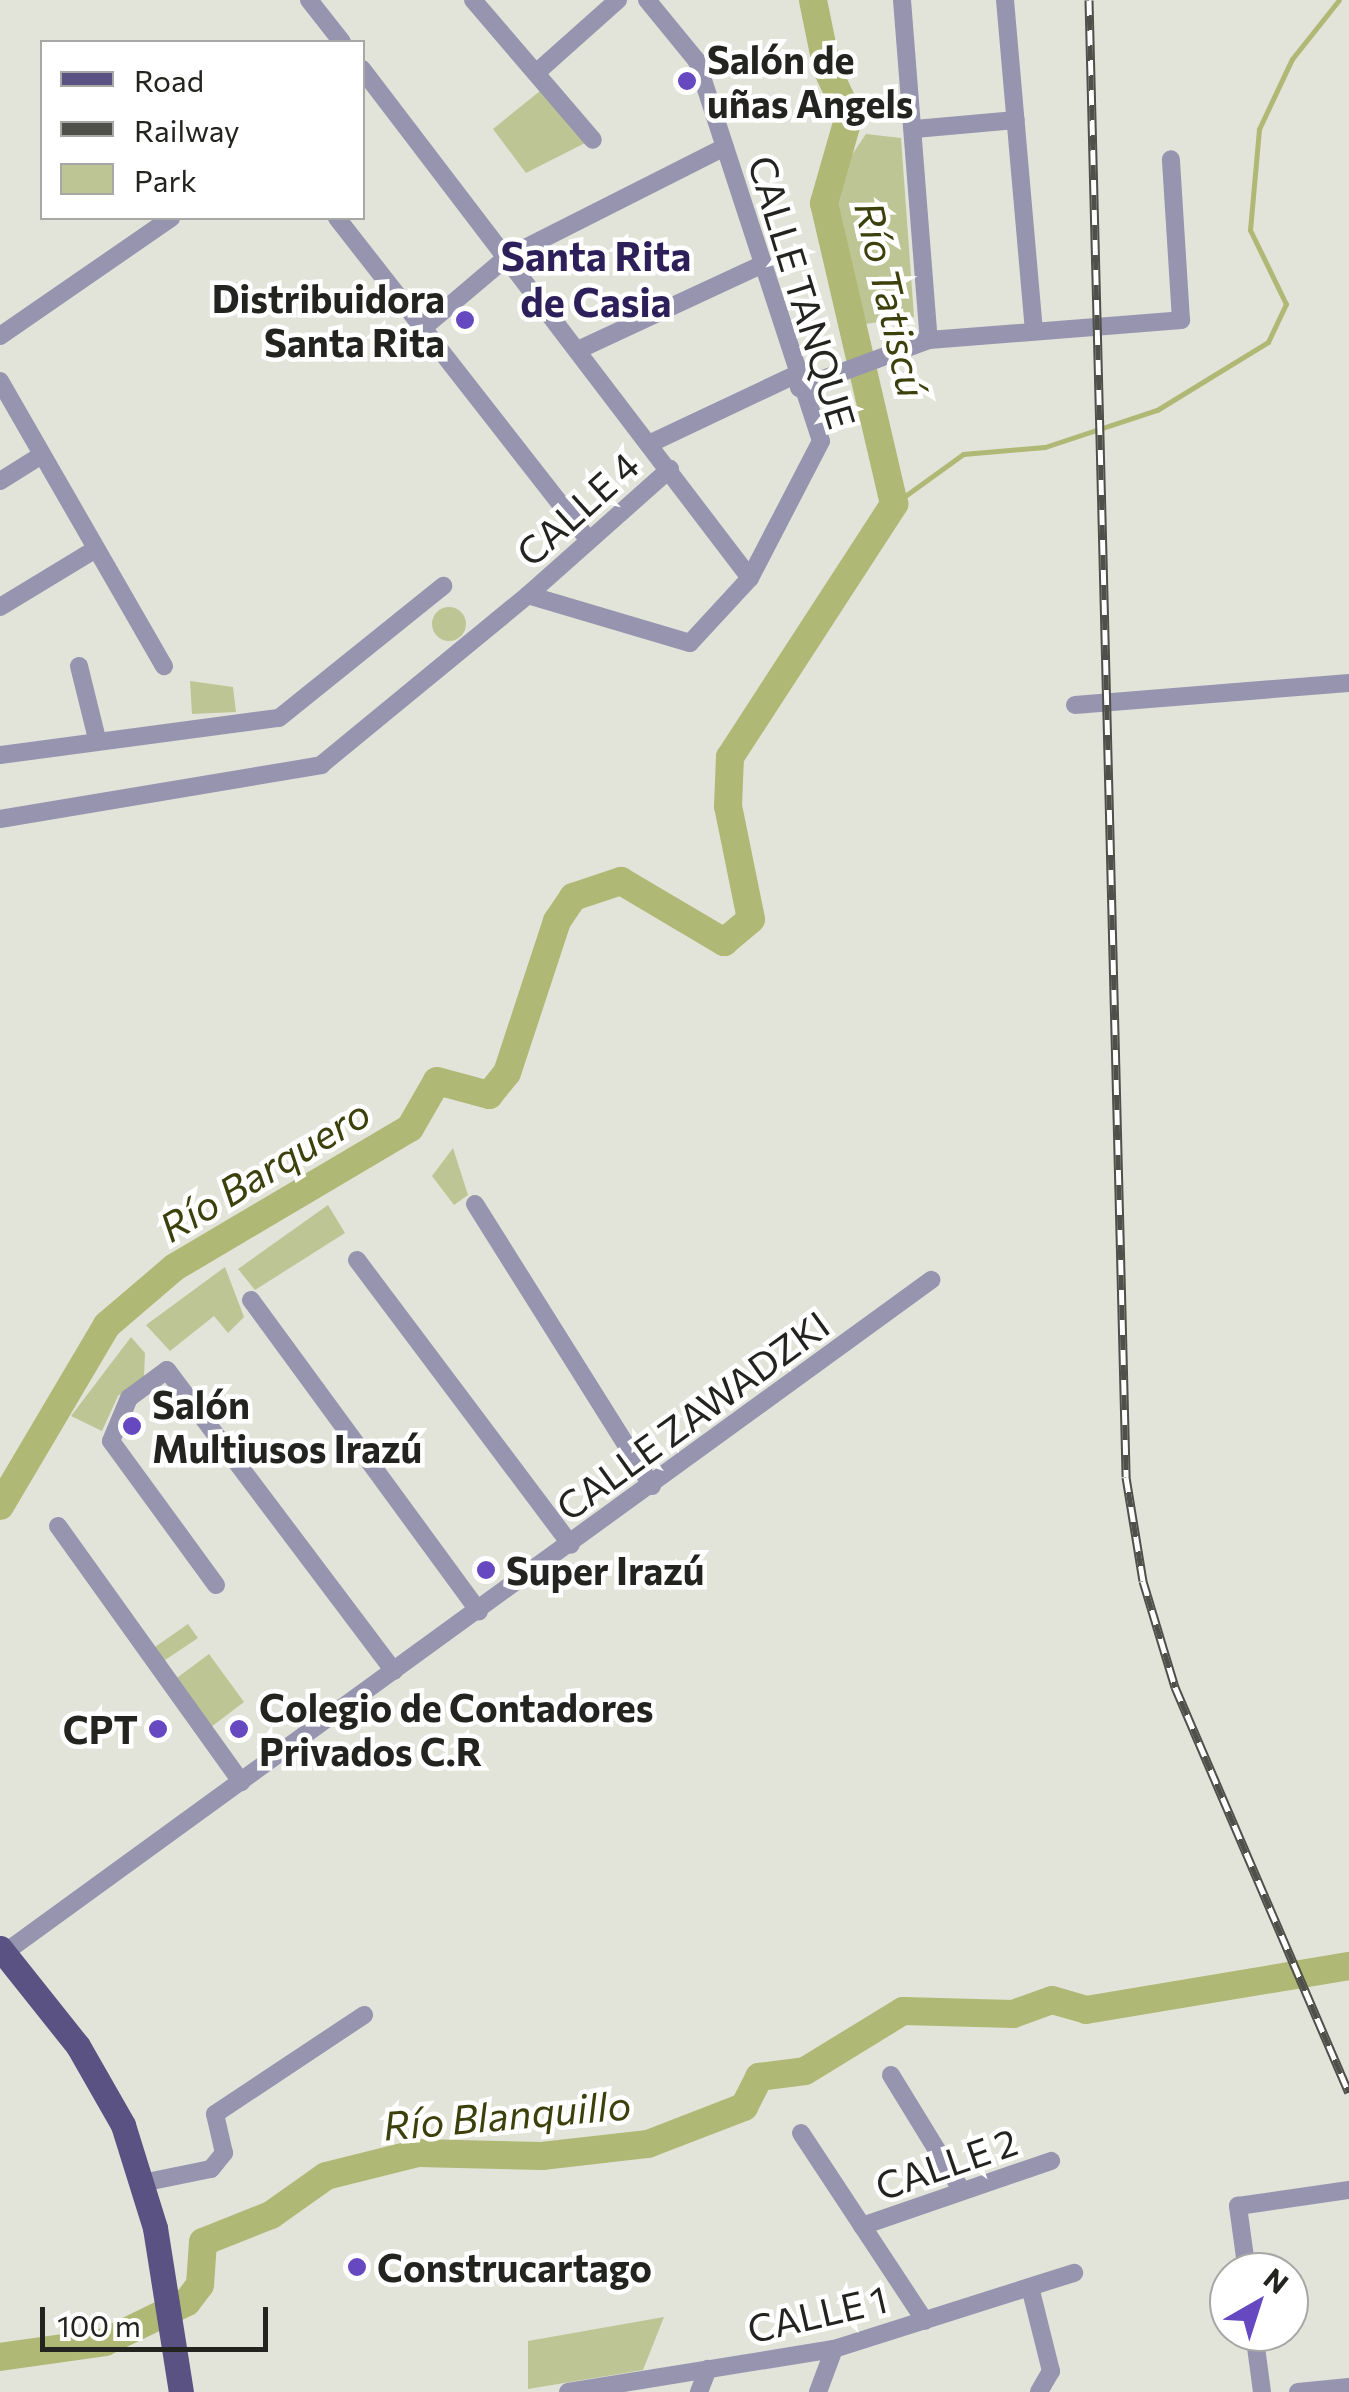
<!DOCTYPE html>
<html>
<head>
<meta charset="utf-8">
<style>
  body { margin:0 }
  #map { position:relative; width:1349px; height:2392px; overflow:hidden; background:#e2e4d9; font-family:Commissioner,sans-serif }
  div>[style] { position:absolute }
  [style*='--x'] { left:calc(var(--x)*1px); top:calc(var(--y)*1px); width:calc(var(--w)*1px); rotate:calc(var(--a)*1deg) }
  .green>* { inset:0; background:#bec595 }
  .round { border-radius:50% }
  .stream>* { height:5px; margin:-2.5px; padding:0 2.5px; transform-origin:2.5px; border-radius:2.5px; background:#afb874 }
  .river>* { height:28px; margin:-14px; padding:0 14px; transform-origin:14px; border-radius:14px; background:#afb874 }
  .street>* { height:18px; margin:-9px; padding:0 9px; transform-origin:9px; border-radius:9px; background:#9794b0 }
  .primary>* { height:25px; margin:-12.5px; padding:0 12.5px; transform-origin:12.5px; border-radius:12.5px; background:#595283 }
  .rail>* { height:9px; margin-top:-4.5px; transform-origin:0; background:repeating-linear-gradient(90deg,#fff 0 15px,#4f504a 0 30px); box-sizing:border-box; border-block:2px solid #4f504a }
  .dots>* { width:28px; height:28px; translate:-50% -50%; box-sizing:border-box; border:5px solid #fff; border-radius:50% }
  span { translate:-50% -50%; white-space:nowrap; text-align:center; line-height:1.15; -webkit-text-stroke:9px #fff; paint-order:stroke }
  .poi-label { font-size:38px; color:#232420; font-weight:700 }
  .left { translate:0 -50%; text-align:left }
  .right { translate:-100% -50%; text-align:right }
  .street-label { font-size:38px; color:#232420 }
  .neighbourhood-label { font-size:40px; color:#2d1f59; font-weight:700 }
  .water-label { font-size:40px; color:#3c400b; font-style:italic }
  .legend { position:absolute; left:40px; top:40px; width:325px; height:180px; box-sizing:border-box; background:#fff; border:2px solid #a7a7a6; margin:0; padding:12px 18px; list-style:none; font-size:30px; color:#232420 }
  .legend li { display:flex; align-items:center; gap:20px; height:50px }
  .legend b { width:50px; border:2px solid #a7a7a6 }
  .north { position:absolute; left:1209px; top:2252px; width:100px; height:100px; box-sizing:border-box; background:#fff; border:2px solid #a7a7a6; border-radius:50%; rotate:39deg; font-size:28px; font-weight:700; line-height:40px; text-align:center; color:#232420 }
  .north::after { content:''; display:block; margin:auto; width:35px; height:45px; background:#6648c1; clip-path:polygon(50% 0,100% 100%,50% 72%,0 100%) }
  .scale { position:absolute; left:40px; top:2307px; width:228px; height:45px; box-sizing:border-box; border:5px solid #232420; border-top:0; padding-left:12px; font-size:30px; line-height:35px; white-space:nowrap; color:#232420; -webkit-text-stroke:8px #fff; paint-order:stroke }
</style>
</head>
<body>
<div id="map">
  <div class="green">
    <i style="clip-path:polygon(540px 91px,585px 143px,526px 173px,493px 129px)"></i>
    <i style="clip-path:polygon(866px 134px,901px 138px,914px 317px,851px 326px,816px 208px)"></i>
    <i class="round" style="left:432px;top:607px;width:34px;height:34px"></i>
    <i style="clip-path:polygon(190px 681px,233px 687px,236px 712px,192px 714px)"></i>
    <i style="clip-path:polygon(453px 1148px,468px 1195px,454px 1205px,432px 1176px)"></i>
    <i style="clip-path:polygon(328px 1205px,345px 1233px,255px 1290px,238px 1269px)"></i>
    <i style="clip-path:polygon(225px 1267px,244px 1317px,228px 1333px,214px 1316px,170px 1351px,146px 1325px)"></i>
    <i style="clip-path:polygon(131px 1337px,145px 1353px,144px 1377px,118px 1396px,102px 1431px,71px 1416px)"></i>
    <i style="clip-path:polygon(188px 1624px,198px 1638px,162px 1662px,152px 1649px)"></i>
    <i style="clip-path:polygon(209px 1654px,244px 1702px,211px 1727px,174px 1680px)"></i>
    <i style="clip-path:polygon(664px 2317px,643px 2370px,528px 2389px,528px 2341px)"></i>
  </div>
  <div class="stream">
    <i style="--x:894;--y:504;--w:85;--a:-35.9"></i>
    <i style="--x:963;--y:454;--w:82;--a:-4.9"></i>
    <i style="--x:1045;--y:447;--w:118;--a:-18.3"></i>
    <i style="--x:1157;--y:410;--w:130;--a:-31.5"></i>
    <i style="--x:1268;--y:342;--w:42;--a:-64.7"></i>
    <i style="--x:1286;--y:304;--w:82;--a:-115.9"></i>
    <i style="--x:1250;--y:230;--w:101;--a:-84.9"></i>
    <i style="--x:1259;--y:129;--w:77;--a:-64.8"></i>
    <i style="--x:1292;--y:59;--w:75;--a:-51.5"></i>
  </div>
  <div class="river">
    <i style="--x:0;--y:1506;--w:210;--a:-59.4"></i>
    <i style="--x:107;--y:1325;--w:89;--a:-40.5"></i>
    <i style="--x:175;--y:1267;--w:273;--a:-30.6"></i>
    <i style="--x:410;--y:1128;--w:54;--a:-60.1"></i>
    <i style="--x:437;--y:1081;--w:54;--a:15.1"></i>
    <i style="--x:489;--y:1095;--w:28;--a:-51"></i>
    <i style="--x:507;--y:1073;--w:160;--a:-71.8"></i>
    <i style="--x:557;--y:921;--w:29;--a:-56"></i>
    <i style="--x:573;--y:897;--w:51;--a:-18.4"></i>
    <i style="--x:621;--y:881;--w:120;--a:30.6"></i>
    <i style="--x:724;--y:942;--w:35;--a:-40"></i>
    <i style="--x:751;--y:919;--w:115;--a:-101.5"></i>
    <i style="--x:728;--y:806;--w:49;--a:-87.7"></i>
    <i style="--x:730;--y:757;--w:302;--a:-57"></i>
    <i style="--x:894;--y:504;--w:309;--a:-103.1"></i>
    <i style="--x:824;--y:203;--w:91;--a:-74"></i>
    <i style="--x:849;--y:116;--w:52;--a:-115.1"></i>
    <i style="--x:827;--y:69;--w:70;--a:-101.5"></i>
    <i style="--x:0;--y:2357;--w:106;--a:-8.1"></i>
    <i style="--x:105;--y:2342;--w:91;--a:-26"></i>
    <i style="--x:187;--y:2302;--w:21;--a:-53"></i>
    <i style="--x:200;--y:2285;--w:43;--a:-86"></i>
    <i style="--x:203;--y:2242;--w:73;--a:-21.7"></i>
    <i style="--x:271;--y:2215;--w:67;--a:-35.3"></i>
    <i style="--x:326;--y:2176;--w:95;--a:-14"></i>
    <i style="--x:418;--y:2153;--w:124;--a:1.4"></i>
    <i style="--x:542;--y:2156;--w:107;--a:-6.5"></i>
    <i style="--x:648;--y:2144;--w:103;--a:-21.1"></i>
    <i style="--x:744;--y:2107;--w:34;--a:-63"></i>
    <i style="--x:759;--y:2077;--w:46;--a:-7.4"></i>
    <i style="--x:805;--y:2071;--w:115;--a:-31.5"></i>
    <i style="--x:903;--y:2011;--w:110;--a:1.6"></i>
    <i style="--x:1013;--y:2014;--w:41;--a:-19.7"></i>
    <i style="--x:1052;--y:2000;--w:35;--a:16"></i>
    <i style="--x:1086;--y:2010;--w:267;--a:-9.5"></i>
  </div>
  <div class="street">
    <i style="--x:309;--y:0;--w:53;--a:51.8"></i>
    <i style="--x:473;--y:0;--w:184;--a:49.4"></i>
    <i style="--x:902;--y:0;--w:341;--a:85.5"></i>
    <i style="--x:1005;--y:0;--w:332;--a:85"></i>
    <i style="--x:362;--y:69;--w:640;--a:52.68"></i>
    <i style="--x:536;--y:73;--w:110;--a:-41.7"></i>
    <i style="--x:915;--y:129;--w:101;--a:-5.1"></i>
    <i style="--x:337;--y:218;--w:409;--a:52"></i>
    <i style="--x:422;--y:329;--w:111;--a:-40.3"></i>
    <i style="--x:507;--y:257;--w:244;--a:-26.8"></i>
    <i style="--x:0;--y:336;--w:208;--a:-34.6"></i>
    <i style="--x:578;--y:350;--w:202;--a:-24.9"></i>
    <i style="--x:0;--y:381;--w:329;--a:60.1"></i>
    <i style="--x:799;--y:388;--w:139;--a:-20.3"></i>
    <i style="--x:929;--y:340;--w:253;--a:-4.5"></i>
    <i style="--x:1181;--y:320;--w:161;--a:-93.6"></i>
    <i style="--x:651;--y:443;--w:159;--a:-25.3"></i>
    <i style="--x:0;--y:481;--w:47;--a:-32"></i>
    <i style="--x:528;--y:595;--w:190;--a:-41.6"></i>
    <i style="--x:0;--y:607;--w:110;--a:-31.2"></i>
    <i style="--x:79;--y:666;--w:75;--a:76.1"></i>
    <i style="--x:1075;--y:705;--w:275;--a:-4.6"></i>
    <i style="--x:0;--y:755;--w:281;--a:-7.6"></i>
    <i style="--x:279;--y:718;--w:211;--a:-38.8"></i>
    <i style="--x:0;--y:819;--w:326;--a:-9.5"></i>
    <i style="--x:321;--y:765;--w:268;--a:-39.4"></i>
    <i style="--x:528;--y:595;--w:169;--a:16.5"></i>
    <i style="--x:690;--y:643;--w:88;--a:-47.3"></i>
    <i style="--x:750;--y:578;--w:154;--a:-62.6"></i>
    <i style="--x:821;--y:441;--w:400;--a:-108.1"></i>
    <i style="--x:697;--y:61;--w:79;--a:-129.3"></i>
    <i style="--x:475;--y:1204;--w:333;--a:57.9"></i>
    <i style="--x:357;--y:1260;--w:356;--a:53.1"></i>
    <i style="--x:251;--y:1300;--w:386;--a:53.8"></i>
    <i style="--x:58;--y:1526;--w:315;--a:54.4"></i>
    <i style="--x:216;--y:1585;--w:178;--a:-126.1"></i>
    <i style="--x:111;--y:1441;--w:47;--a:-67.3"></i>
    <i style="--x:129;--y:1398;--w:47;--a:-36.4"></i>
    <i style="--x:167;--y:1370;--w:377;--a:53"></i>
    <i style="--x:0;--y:1956;--w:1151;--a:-35.98"></i>
    <i style="--x:891;--y:2075;--w:136;--a:58.5"></i>
    <i style="--x:801;--y:2133;--w:225;--a:56.6"></i>
    <i style="--x:142;--y:2183;--w:70;--a:-11.5"></i>
    <i style="--x:211;--y:2169;--w:21;--a:-51"></i>
    <i style="--x:224;--y:2153;--w:40;--a:-103"></i>
    <i style="--x:215;--y:2114;--w:179;--a:-33.6"></i>
    <i style="--x:862;--y:2226;--w:200;--a:-19"></i>
    <i style="--x:1247;--y:2272;--w:67;--a:-97.8"></i>
    <i style="--x:1238;--y:2206;--w:112;--a:-8.2"></i>
    <i style="--x:1030;--y:2287;--w:87;--a:76"></i>
    <i style="--x:1051;--y:2371;--w:24;--a:120"></i>
    <i style="--x:1254;--y:2332;--w:61;--a:82.4"></i>
    <i style="--x:568;--y:2392;--w:269;--a:-9.2"></i>
    <i style="--x:834;--y:2349;--w:252;--a:-17.6"></i>
    <i style="--x:699;--y:2392;--w:25;--a:-69"></i>
    <i style="--x:818;--y:2392;--w:46;--a:-69.6"></i>
    <i style="--x:1298;--y:2392;--w:51;--a:-5.6"></i>
  </div>
  <div class="primary">
    <i style="--x:0;--y:1948;--w:125;--a:51.5"></i>
    <i style="--x:78;--y:2046;--w:91;--a:60.3"></i>
    <i style="--x:123;--y:2125;--w:108;--a:72.7"></i>
    <i style="--x:155;--y:2228;--w:166;--a:81"></i>
  </div>
  <div class="rail">
    <i style="--x:1089;--y:0;--w:1477;--a:88.56"></i>
    <i style="--x:1126;--y:1477;--w:105;--a:80.7"></i>
    <i style="--x:1143;--y:1581;--w:111;--a:73.2"></i>
    <i style="--x:1175;--y:1687;--w:441;--a:66.8"></i>
  </div>
  <div class="dots">
    <i style="left:687px;top:81px;background:#6648c1"></i>
    <i style="left:465px;top:320px;background:#6648c1"></i>
    <i style="left:132px;top:1426px;background:#6648c1"></i>
    <i style="left:486px;top:1570px;background:#6648c1"></i>
    <i style="left:158px;top:1729px;background:#6648c1"></i>
    <i style="left:239px;top:1729px;background:#6648c1"></i>
    <i style="left:357px;top:2267px;background:#6648c1"></i>
  </div>
  <div class="poi-label">
    <span class="left" style="left:707px;top:81px">Salón de<br>uñas Angels</span>
    <span class="right" style="left:445px;top:320px">Distribuidora<br>Santa Rita</span>
    <span class="left" style="left:152px;top:1426px">Salón<br>Multiusos Irazú</span>
    <span class="left" style="left:506px;top:1570px">Super Irazú</span>
    <span class="left" style="left:259px;top:1729px">Colegio de Contadores<br>Privados C.R</span>
    <span class="right" style="left:138px;top:1729px">CPT</span>
    <span class="left" style="left:377px;top:2267px">Construcartago</span>
  </div>
  <div class="street-label">
    <span style="left:803px;top:292px;rotate:73deg">CALLE TANQUE</span>
    <span style="left:577px;top:508px;rotate:-42deg">CALLE 4</span>
    <span style="left:692px;top:1415px;rotate:-36deg">CALLE ZAWADZKI</span>
    <span style="left:946px;top:2163px;rotate:-19deg">CALLE 2</span>
    <span style="left:817px;top:2313px;rotate:-13deg">CALLE 1</span>
  </div>
  <div class="neighbourhood-label">
    <span style="left:596px;top:278px">Santa Rita<br>de Casia</span>
  </div>
  <div class="water-label">
    <span style="left:892px;top:299px;rotate:77deg">Río Tatiscú</span>
    <span style="left:264px;top:1169px;rotate:-31deg">Río Barquero</span>
    <span style="left:507px;top:2114px;rotate:-5deg">Río Blanquillo</span>
  </div>
  <ul class="legend">
  <li><b style="height:12px;background:#595283"></b>Road</li>
  <li><b style="height:12px;background:#4f504a"></b>Railway</li>
  <li><b style="height:28px;background:#bec595"></b>Park</li>
  </ul>
  <div class="north">N</div>
  <div class="scale">100 m</div>
</div>
</body>
</html>
